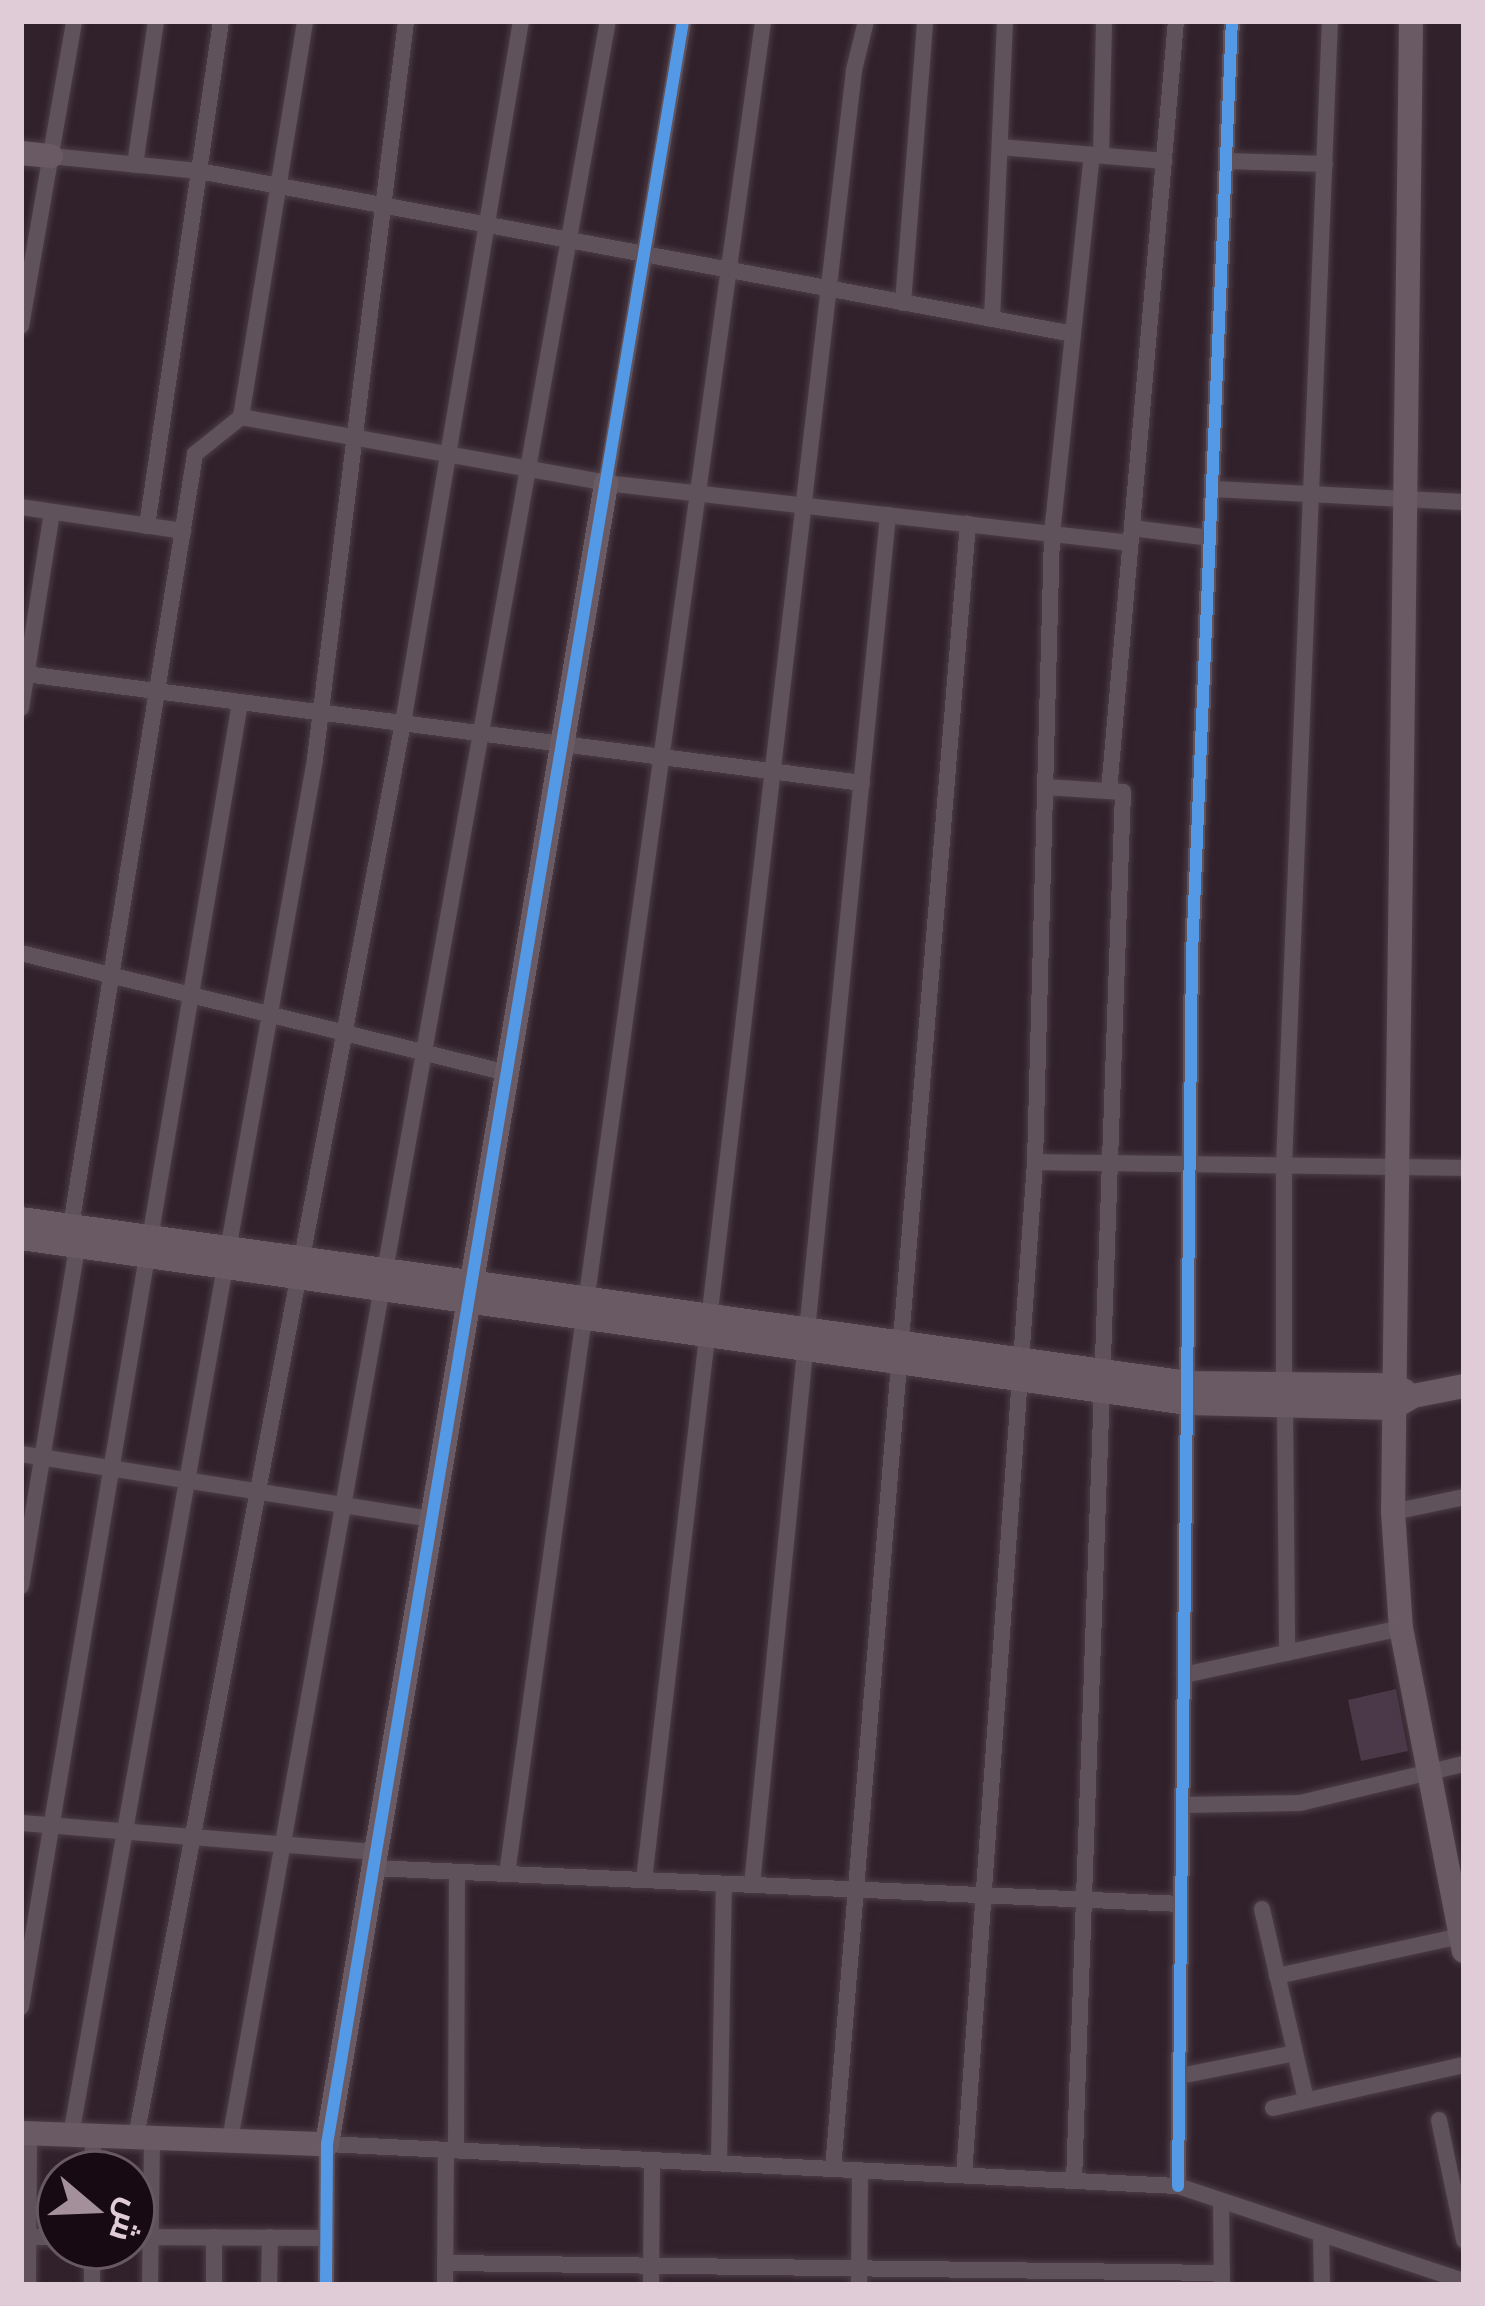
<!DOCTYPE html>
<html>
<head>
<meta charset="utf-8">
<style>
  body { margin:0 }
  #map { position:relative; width:1485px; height:2306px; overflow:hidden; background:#31212b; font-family:Montserrat,Cairo,sans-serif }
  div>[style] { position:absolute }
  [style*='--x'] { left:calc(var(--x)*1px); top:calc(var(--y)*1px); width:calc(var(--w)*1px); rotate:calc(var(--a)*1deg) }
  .building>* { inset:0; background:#4b394a }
  .roads { filter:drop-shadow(0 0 3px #4c3d46) drop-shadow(0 0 3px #4c3d46) }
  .street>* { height:16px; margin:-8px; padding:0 8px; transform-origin:8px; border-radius:8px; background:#60525b }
  .secondary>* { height:24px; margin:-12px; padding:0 12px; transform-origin:12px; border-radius:12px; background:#6a5a64 }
  .cycleway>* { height:12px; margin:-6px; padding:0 6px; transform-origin:6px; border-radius:6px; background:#5399e6 }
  span { translate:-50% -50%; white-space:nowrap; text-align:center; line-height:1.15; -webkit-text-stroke:12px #170a12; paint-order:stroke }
  .frame { position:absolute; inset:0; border:24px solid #e0ccd7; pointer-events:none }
  .north { position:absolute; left:36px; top:2150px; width:120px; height:120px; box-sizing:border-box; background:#170a12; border:3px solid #675861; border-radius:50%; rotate:109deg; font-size:33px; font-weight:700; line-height:48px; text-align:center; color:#e0ccd7 }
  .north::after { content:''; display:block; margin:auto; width:42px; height:54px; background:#a3909b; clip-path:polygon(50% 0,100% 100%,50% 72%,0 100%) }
</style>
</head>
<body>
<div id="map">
  <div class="building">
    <i style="clip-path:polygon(1396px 1689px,1408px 1751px,1361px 1761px,1348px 1700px)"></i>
  </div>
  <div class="roads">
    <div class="street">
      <i style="--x:1000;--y:147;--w:165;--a:4.9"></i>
      <i style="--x:1101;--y:155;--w:134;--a:-88.7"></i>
      <i style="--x:51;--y:156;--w:149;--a:5.8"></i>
      <i style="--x:199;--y:171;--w:889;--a:10.56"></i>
      <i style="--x:1226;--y:161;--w:99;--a:1.7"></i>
      <i style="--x:135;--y:165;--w:146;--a:-81.7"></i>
      <i style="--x:903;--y:303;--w:283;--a:-85.5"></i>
      <i style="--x:992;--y:319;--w:298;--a:-87.5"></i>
      <i style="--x:21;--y:326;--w:310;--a:-80.1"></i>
      <i style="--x:241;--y:417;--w:371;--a:10.2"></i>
      <i style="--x:606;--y:483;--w:528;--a:6.52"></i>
      <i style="--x:606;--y:483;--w:468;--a:-80.5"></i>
      <i style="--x:1212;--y:489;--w:252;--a:3"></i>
      <i style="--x:21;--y:507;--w:164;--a:8.4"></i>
      <i style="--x:147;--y:526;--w:510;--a:-81.66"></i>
      <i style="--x:1132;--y:528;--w:79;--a:7.3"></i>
      <i style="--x:26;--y:674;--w:843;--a:7.43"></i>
      <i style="--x:21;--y:708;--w:198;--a:-81"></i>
      <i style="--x:1045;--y:787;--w:78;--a:3.7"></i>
      <i style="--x:1123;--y:792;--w:1390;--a:92.02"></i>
      <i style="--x:1109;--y:791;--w:773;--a:-85.03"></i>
      <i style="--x:21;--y:953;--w:501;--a:13.87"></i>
      <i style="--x:1035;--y:1162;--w:429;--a:0.8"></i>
      <i style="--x:70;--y:1232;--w:788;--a:-80.87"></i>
      <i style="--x:195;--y:454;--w:59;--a:-38.8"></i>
      <i style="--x:241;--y:417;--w:401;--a:-80.8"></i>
      <i style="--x:1284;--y:1385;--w:220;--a:-90"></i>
      <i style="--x:1284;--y:1165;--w:1145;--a:-87.7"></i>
      <i style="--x:1285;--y:1407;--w:246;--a:89.5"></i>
      <i style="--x:21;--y:1454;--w:416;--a:9"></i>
      <i style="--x:1393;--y:1512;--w:73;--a:-11.9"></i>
      <i style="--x:21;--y:1586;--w:345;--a:-80.6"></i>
      <i style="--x:1184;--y:1675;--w:222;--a:-12.2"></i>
      <i style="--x:1183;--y:1805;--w:117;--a:-1"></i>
      <i style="--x:1300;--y:1803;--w:169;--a:-13.4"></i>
      <i style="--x:21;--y:1823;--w:356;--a:4.7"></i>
      <i style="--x:373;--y:1868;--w:809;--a:2.55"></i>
      <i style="--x:507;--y:1874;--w:1871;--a:-82.13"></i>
      <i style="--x:644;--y:1880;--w:1822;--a:-83.38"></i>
      <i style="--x:854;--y:70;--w:50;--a:-76.2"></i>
      <i style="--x:752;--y:1885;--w:1377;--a:-84.33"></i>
      <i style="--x:1262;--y:1909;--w:196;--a:77"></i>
      <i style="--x:1277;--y:1976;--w:188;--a:-12.3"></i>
      <i style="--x:21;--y:2007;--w:1323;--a:-80.47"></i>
      <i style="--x:1180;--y:2076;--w:117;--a:-11.3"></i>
      <i style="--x:1273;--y:2108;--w:196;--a:-12.7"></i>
      <i style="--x:1439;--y:2120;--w:123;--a:78.2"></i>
      <i style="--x:71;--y:2135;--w:1397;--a:-79.94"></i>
      <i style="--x:315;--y:759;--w:744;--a:-82.97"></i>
      <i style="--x:136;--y:2137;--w:1439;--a:-79.31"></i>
      <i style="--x:403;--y:723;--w:712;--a:-80.46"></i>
      <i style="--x:230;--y:2140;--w:2152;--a:-79.89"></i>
      <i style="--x:456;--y:2150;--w:278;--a:-89.8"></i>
      <i style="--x:719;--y:2163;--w:279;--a:-89"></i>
      <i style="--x:833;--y:2169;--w:1651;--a:-85.31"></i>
      <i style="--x:92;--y:2174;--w:38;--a:-88"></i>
      <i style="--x:964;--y:2175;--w:1015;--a:-85.99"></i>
      <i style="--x:1035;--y:1162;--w:628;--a:-88.45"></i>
      <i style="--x:1052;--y:534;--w:381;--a:-84"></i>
      <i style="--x:1178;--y:2186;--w:1232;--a:-89.35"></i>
      <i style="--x:1192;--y:954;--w:934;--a:-87.55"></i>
      <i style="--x:1221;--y:2203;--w:82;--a:89.3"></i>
      <i style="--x:1321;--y:2236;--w:49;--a:88.8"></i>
      <i style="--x:22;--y:2237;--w:38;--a:0"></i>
      <i style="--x:132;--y:2237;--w:194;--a:0.3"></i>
      <i style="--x:445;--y:2263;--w:777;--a:0.74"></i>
      <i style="--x:28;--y:2285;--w:152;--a:-89.6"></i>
      <i style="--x:92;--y:2285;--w:39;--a:-90"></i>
      <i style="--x:150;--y:2285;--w:147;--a:-89.2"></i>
      <i style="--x:214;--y:2285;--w:48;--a:-90"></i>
      <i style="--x:269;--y:2285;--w:48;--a:-88.8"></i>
      <i style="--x:326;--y:2285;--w:141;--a:-89.6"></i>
      <i style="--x:327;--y:2144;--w:852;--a:2.83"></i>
      <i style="--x:1178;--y:2186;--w:301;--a:18.4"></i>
      <i style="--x:445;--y:2285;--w:135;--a:-89.6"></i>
      <i style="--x:651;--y:2285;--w:125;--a:-89.5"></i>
      <i style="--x:859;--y:2285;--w:115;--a:-89.5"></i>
    </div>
    <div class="secondary">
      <i style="--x:1411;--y:21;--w:1491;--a:90.69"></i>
      <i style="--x:1393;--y:1512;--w:116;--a:86.1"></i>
      <i style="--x:1401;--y:1628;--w:329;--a:79"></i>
      <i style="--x:21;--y:153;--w:30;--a:6"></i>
      <i style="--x:21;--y:1219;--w:1178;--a:8"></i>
      <i style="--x:1188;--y:1383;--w:205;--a:0.6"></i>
      <i style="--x:1393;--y:1385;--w:13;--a:27"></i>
      <i style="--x:21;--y:1238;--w:1178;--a:8.05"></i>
      <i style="--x:1187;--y:1403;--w:206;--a:1.4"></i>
      <i style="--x:1393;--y:1408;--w:23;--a:-31"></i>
      <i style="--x:1413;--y:1396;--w:52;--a:-11.1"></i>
      <i style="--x:21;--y:2133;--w:306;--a:2.1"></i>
      <i style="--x:327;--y:2144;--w:1684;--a:-80.46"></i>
    </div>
  </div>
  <div class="cycleway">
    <i style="--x:1178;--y:2186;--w:1232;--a:-89.35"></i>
    <i style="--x:1192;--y:954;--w:934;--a:-87.55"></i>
    <i style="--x:326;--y:2285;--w:141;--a:-89.6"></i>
    <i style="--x:327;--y:2144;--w:2153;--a:-80.48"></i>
  </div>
  <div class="frame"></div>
  <div class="north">ش</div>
</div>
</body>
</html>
